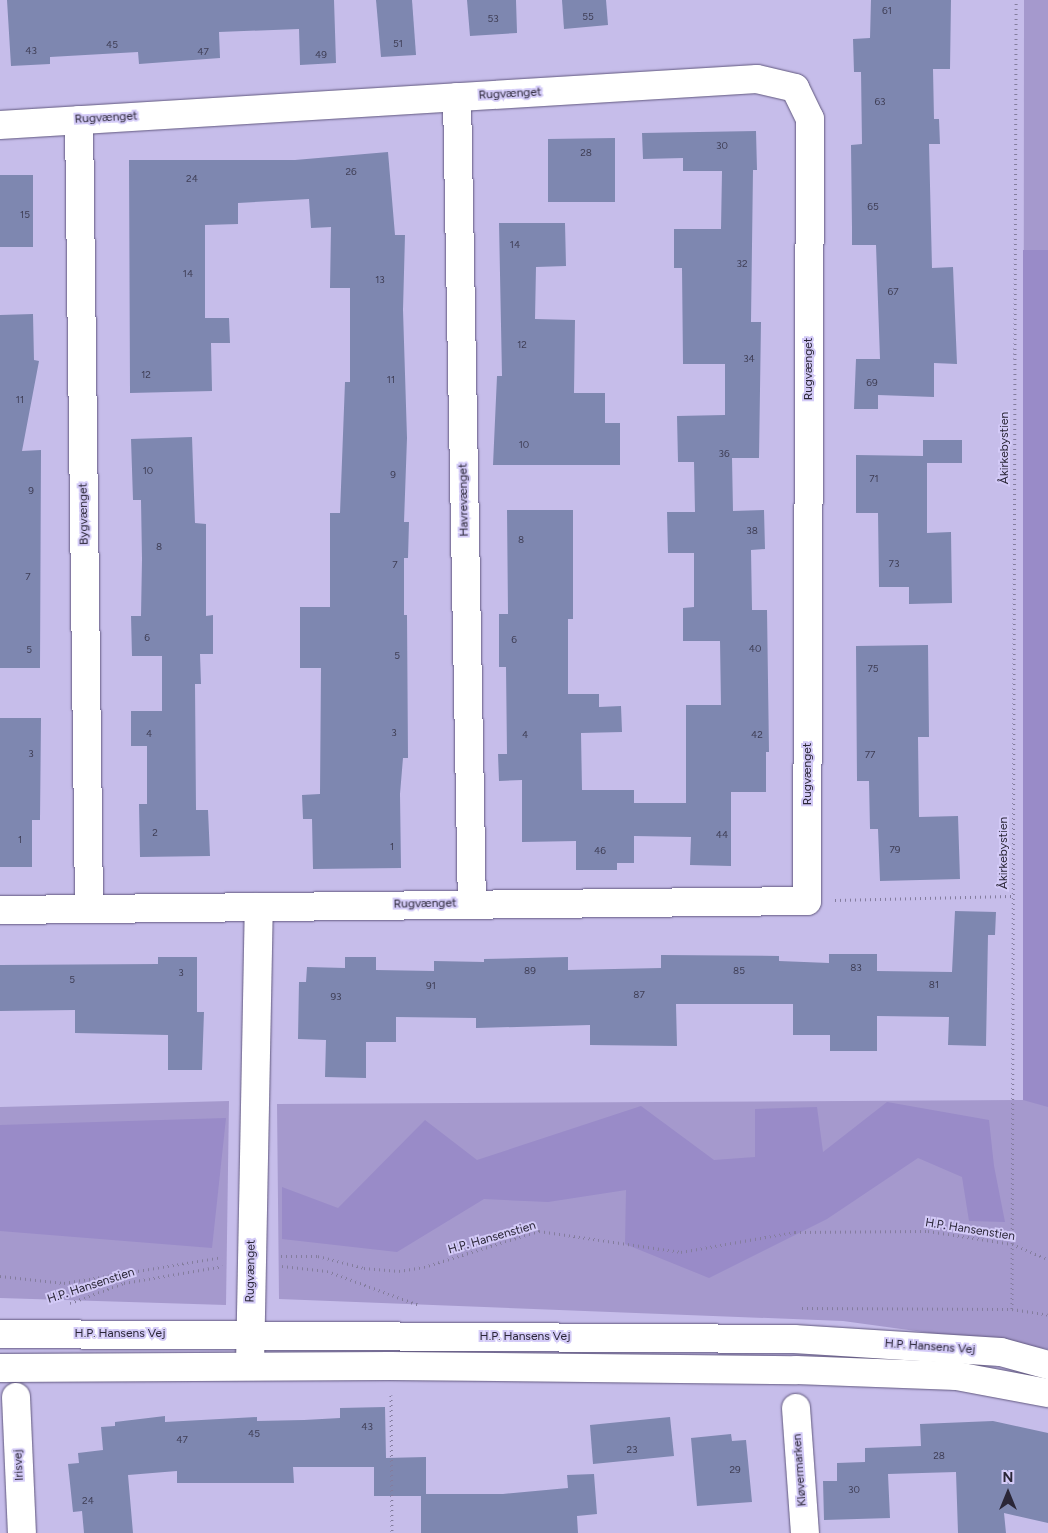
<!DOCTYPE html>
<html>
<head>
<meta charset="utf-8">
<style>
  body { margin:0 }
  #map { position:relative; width:1048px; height:1533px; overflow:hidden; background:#c6bdea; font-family:Figtree,sans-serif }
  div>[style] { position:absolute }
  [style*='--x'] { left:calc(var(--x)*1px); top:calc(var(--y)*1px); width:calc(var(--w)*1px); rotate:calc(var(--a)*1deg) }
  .green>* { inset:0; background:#a599cd }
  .forest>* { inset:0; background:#998bc8 }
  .building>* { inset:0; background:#7e87b0 }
  .path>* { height:3px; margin-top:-1.5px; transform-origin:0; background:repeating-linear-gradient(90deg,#847d9e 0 1px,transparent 0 5px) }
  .roads { filter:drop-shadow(0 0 1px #61587f) drop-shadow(0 0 1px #61587f) }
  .street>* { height:28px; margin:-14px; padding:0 14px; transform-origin:14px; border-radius:14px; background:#fff }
  .secondary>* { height:28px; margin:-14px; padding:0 14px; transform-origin:14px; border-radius:14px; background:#fff }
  span { translate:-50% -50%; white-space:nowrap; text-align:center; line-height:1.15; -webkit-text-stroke:4px #d3caf7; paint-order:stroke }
  .number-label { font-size:10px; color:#3f3e55 }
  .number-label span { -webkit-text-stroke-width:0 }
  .street-label { font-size:12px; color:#2a2637 }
  .north { position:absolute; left:983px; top:1468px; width:50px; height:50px; -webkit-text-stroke:4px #d3caf7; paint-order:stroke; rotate:0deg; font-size:14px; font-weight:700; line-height:20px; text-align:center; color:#2a2637 }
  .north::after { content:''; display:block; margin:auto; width:18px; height:22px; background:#2a2637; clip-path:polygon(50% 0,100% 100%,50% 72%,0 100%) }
</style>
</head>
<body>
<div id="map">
  <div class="green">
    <i style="clip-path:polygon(1024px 0,1048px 0,1048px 1349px,843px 1321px,279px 1299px,277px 1104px,1023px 1100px)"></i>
    <i style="clip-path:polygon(229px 1101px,226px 1305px,0 1298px,0 1107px)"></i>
  </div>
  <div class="forest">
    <i style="clip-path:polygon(1023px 250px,1048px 250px,1048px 1107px,1023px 1100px)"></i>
    <i style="clip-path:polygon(887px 1102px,989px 1120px,994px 1166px,1005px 1222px,969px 1221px,962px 1177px,918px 1158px,827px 1219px,709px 1278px,625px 1244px,626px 1190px,548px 1202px,484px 1199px,397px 1252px,282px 1239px,282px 1187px,338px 1208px,425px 1120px,477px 1160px,641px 1106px,714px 1160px,755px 1157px,755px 1109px,817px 1107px,823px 1152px)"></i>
    <i style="clip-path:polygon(226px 1118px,212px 1248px,0 1231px,0 1125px)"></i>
  </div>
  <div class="building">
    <i style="clip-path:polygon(7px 0,334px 0,336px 63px,300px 65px,299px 29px,219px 32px,220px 58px,139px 64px,138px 52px,50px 57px,50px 64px,11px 66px)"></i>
    <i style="clip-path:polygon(376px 0,412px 0,416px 55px,381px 57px)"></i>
    <i style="clip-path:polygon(467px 0,516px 0,517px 33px,470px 36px)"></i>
    <i style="clip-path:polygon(562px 0,606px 0,608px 25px,564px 29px)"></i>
    <i style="clip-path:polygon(871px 0,951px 0,950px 69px,933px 69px,934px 119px,939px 119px,940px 144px,929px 144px,932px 268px,953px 267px,957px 364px,934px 363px,934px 397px,878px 395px,878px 409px,854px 409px,856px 359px,880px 359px,876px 245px,852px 245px,852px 229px,851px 145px,862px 144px,861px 72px,854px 72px,853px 39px,870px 38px)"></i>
    <i style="clip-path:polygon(756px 131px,757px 170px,753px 170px,751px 322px,761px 322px,759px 458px,732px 458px,733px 511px,764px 510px,765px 549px,751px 550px,752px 610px,767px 610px,769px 752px,766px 752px,766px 792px,731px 792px,731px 866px,690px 865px,691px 837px,634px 836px,634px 863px,617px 863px,617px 870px,576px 870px,576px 841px,522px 842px,522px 780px,499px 781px,498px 754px,507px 754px,506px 667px,499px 667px,499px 614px,508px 614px,507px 510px,573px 510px,573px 619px,568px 619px,568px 694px,599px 694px,599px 707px,621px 706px,622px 732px,581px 733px,582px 790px,634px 790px,634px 803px,686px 803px,686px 705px,721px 705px,720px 641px,683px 641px,683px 608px,694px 607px,694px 553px,668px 553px,667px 512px,695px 512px,694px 462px,678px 462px,677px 416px,725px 415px,725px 364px,683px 364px,682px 268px,674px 268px,674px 229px,721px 229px,722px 171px,683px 171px,683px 158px,643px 159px,642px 133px)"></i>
    <i style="clip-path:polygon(615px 138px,615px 202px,548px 202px,548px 139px)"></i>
    <i style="clip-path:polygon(388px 152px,395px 235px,405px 235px,403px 310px,407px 438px,404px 522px,409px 522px,408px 558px,404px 558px,404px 615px,407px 615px,408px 758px,403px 758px,400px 794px,401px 868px,313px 869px,312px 819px,303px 819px,302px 795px,320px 794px,321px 668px,300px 668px,300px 607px,330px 607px,330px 513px,340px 513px,345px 382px,350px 382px,350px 288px,330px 288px,331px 227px,311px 228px,309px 199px,238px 203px,238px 224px,205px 225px,205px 318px,229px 318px,230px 343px,211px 343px,212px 391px,130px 393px,129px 160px,295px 160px)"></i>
    <i style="clip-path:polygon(0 175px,33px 175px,33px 247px,0 247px)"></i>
    <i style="clip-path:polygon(499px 223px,565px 223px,566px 266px,536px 267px,535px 319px,575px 320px,574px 393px,605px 393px,605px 423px,620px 423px,620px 465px,493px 465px,497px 376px,502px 376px)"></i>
    <i style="clip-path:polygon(33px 314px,34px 360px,39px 361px,22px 451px,41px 450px,40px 668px,0 668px,0 315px)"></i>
    <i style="clip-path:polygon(192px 437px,195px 523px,206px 524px,206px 616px,213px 615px,213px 654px,200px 654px,201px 684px,195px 684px,196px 810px,208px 810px,210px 856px,140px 857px,139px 804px,147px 804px,147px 746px,131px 746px,131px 711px,162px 711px,162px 656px,132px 656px,131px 616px,141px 616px,142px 559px,141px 500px,133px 500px,131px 439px)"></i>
    <i style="clip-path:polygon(923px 440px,962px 440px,962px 463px,927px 463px,927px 533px,951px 532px,952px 603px,909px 604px,909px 587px,879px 587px,878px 513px,856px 513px,856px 455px,923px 456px)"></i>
    <i style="clip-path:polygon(928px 645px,929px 737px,918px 737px,919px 817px,958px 816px,960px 879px,880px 881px,878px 829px,870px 829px,869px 781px,857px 781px,856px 646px)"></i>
    <i style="clip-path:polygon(0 718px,41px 718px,40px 820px,32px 820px,32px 867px,0 867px)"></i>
    <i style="clip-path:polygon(955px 911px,996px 912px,995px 935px,988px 935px,986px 1046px,948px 1045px,949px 1017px,877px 1016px,877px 1051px,830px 1051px,830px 1035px,793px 1035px,793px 1004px,676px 1004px,677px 1046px,590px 1045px,590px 1025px,476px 1028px,476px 1018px,396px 1017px,396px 1042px,366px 1042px,366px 1078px,325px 1077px,326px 1040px,298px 1039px,299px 982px,306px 982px,307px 967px,345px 968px,345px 957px,376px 957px,376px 970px,434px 971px,434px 961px,484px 962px,484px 959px,568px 957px,568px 970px,661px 968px,661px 955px,779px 956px,779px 961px,829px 963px,829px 954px,877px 954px,877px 971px,952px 972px)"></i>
    <i style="clip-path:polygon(158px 957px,197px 957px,197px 1012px,204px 1012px,202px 1070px,168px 1070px,168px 1035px,75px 1033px,75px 1010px,0 1011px,0 965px,158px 964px)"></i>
    <i style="clip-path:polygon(385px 1407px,386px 1458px,426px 1457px,426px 1494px,503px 1494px,568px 1488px,567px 1475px,594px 1474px,597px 1514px,577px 1516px,578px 1533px,421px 1533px,421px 1496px,374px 1496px,374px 1467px,293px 1467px,294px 1483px,177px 1483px,177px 1471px,128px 1475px,133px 1533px,84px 1533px,82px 1511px,73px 1512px,68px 1464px,79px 1463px,78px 1453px,103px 1450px,101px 1427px,115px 1426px,115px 1422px,165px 1416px,165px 1422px,257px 1417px,257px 1421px,304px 1420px,340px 1418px,340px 1408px)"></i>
    <i style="clip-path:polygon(670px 1417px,674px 1456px,593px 1464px,590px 1425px)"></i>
    <i style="clip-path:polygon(993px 1421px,1048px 1433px,1048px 1523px,1004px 1513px,1006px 1533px,958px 1533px,956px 1472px,888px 1474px,890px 1518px,824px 1520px,823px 1481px,837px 1481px,837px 1463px,865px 1462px,865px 1448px,921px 1446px,920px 1424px)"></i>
    <i style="clip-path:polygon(731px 1434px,732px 1441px,746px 1440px,752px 1502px,697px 1506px,691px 1438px)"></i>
  </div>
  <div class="path">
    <i style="--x:835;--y:900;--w:177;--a:-1.3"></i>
    <i style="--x:281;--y:1256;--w:37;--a:0"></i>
    <i style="--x:318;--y:1256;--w:48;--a:14.6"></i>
    <i style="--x:364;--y:1268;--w:35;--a:5"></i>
    <i style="--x:399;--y:1271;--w:25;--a:-9"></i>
    <i style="--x:424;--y:1267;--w:121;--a:-17.4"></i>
    <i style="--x:539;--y:1231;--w:144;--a:8.4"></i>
    <i style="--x:681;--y:1252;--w:116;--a:-10"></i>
    <i style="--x:795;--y:1232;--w:133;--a:-0.4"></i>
    <i style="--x:928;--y:1231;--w:85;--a:8.8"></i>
    <i style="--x:1012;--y:1244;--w:39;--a:23"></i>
    <i style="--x:282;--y:1266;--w:45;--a:6.3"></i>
    <i style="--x:327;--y:1271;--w:98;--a:20.3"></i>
    <i style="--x:0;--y:1276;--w:64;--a:6.2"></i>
    <i style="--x:64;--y:1283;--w:160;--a:-9.3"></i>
    <i style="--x:70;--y:1303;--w:58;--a:-20.3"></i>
    <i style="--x:124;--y:1283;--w:100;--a:-9.7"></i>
    <i style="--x:802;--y:1308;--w:210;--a:0.3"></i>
    <i style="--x:1012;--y:1309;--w:36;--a:9"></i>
    <i style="--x:1012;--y:1309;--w:1309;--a:-89.82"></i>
    <i style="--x:391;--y:1395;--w:138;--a:89.6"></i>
  </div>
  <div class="roads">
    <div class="street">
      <i style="--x:457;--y:97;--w:807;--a:88.94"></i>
      <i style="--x:79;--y:120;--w:789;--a:89.27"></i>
      <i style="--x:0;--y:125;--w:758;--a:-3.48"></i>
      <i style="--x:757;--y:79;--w:39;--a:13"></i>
      <i style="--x:795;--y:88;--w:34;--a:64"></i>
      <i style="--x:810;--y:119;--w:782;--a:90.22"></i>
      <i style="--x:807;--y:901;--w:807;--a:179.36"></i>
      <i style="--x:250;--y:1366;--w:459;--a:-88.9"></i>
      <i style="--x:16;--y:1397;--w:136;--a:87.5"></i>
      <i style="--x:796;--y:1408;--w:125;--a:85.9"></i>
    </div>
    <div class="secondary">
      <i style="--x:0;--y:1334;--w:794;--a:0.36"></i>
      <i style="--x:794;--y:1339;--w:207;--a:3.6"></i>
      <i style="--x:1001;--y:1352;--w:49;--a:15.5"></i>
      <i style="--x:0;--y:1368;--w:390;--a:-0.3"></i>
      <i style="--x:390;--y:1366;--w:406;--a:0.6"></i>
      <i style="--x:796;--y:1370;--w:161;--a:2.1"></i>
      <i style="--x:957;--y:1376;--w:93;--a:10.6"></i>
    </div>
  </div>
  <div class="number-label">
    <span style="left:887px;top:11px">61</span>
    <span style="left:588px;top:17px">55</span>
    <span style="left:493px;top:19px">53</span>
    <span style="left:398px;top:44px">51</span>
    <span style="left:112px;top:45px">45</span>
    <span style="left:31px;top:51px">43</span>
    <span style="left:203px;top:52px">47</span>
    <span style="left:321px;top:55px">49</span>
    <span style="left:880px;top:102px">63</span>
    <span style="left:722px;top:146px">30</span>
    <span style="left:586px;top:153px">28</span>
    <span style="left:351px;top:172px">26</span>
    <span style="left:192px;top:179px">24</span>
    <span style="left:873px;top:207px">65</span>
    <span style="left:25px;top:215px">15</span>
    <span style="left:515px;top:245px">14</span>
    <span style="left:742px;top:264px">32</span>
    <span style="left:188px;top:274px">14</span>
    <span style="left:380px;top:280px">13</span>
    <span style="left:893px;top:292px">67</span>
    <span style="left:522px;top:345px">12</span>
    <span style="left:749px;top:359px">34</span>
    <span style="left:146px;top:375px">12</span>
    <span style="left:391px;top:380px">11</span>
    <span style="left:872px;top:383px">69</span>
    <span style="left:20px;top:400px">11</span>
    <span style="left:524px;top:445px">10</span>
    <span style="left:724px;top:454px">36</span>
    <span style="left:148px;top:471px">10</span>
    <span style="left:393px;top:475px">9</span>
    <span style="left:874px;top:479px">71</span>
    <span style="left:31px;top:491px">9</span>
    <span style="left:752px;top:531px">38</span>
    <span style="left:521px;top:540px">8</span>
    <span style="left:159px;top:547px">8</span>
    <span style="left:894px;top:564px">73</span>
    <span style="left:395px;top:565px">7</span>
    <span style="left:28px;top:577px">7</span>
    <span style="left:147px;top:638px">6</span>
    <span style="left:514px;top:640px">6</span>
    <span style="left:755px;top:649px">40</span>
    <span style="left:29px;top:650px">5</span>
    <span style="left:397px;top:656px">5</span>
    <span style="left:873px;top:669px">75</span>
    <span style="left:394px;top:733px">3</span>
    <span style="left:149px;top:734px">4</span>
    <span style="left:525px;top:735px">4</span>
    <span style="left:757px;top:735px">42</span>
    <span style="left:31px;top:754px">3</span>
    <span style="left:870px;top:755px">77</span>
    <span style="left:155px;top:833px">2</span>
    <span style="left:722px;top:835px">44</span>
    <span style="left:20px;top:840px">1</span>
    <span style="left:392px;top:847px">1</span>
    <span style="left:895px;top:850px">79</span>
    <span style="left:600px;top:851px">46</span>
    <span style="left:856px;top:968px">83</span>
    <span style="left:530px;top:971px">89</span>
    <span style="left:739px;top:971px">85</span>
    <span style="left:181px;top:973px">3</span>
    <span style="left:72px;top:980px">5</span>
    <span style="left:934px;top:985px">81</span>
    <span style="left:431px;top:986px">91</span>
    <span style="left:639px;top:995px">87</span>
    <span style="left:336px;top:997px">93</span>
    <span style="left:367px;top:1427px">43</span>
    <span style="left:254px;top:1434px">45</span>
    <span style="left:182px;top:1440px">47</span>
    <span style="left:632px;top:1450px">23</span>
    <span style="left:939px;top:1456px">28</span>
    <span style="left:735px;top:1470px">29</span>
    <span style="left:854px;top:1490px">30</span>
    <span style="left:88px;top:1501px">24</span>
  </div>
  <div class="street-label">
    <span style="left:510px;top:94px;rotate:-3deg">Rugvænget</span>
    <span style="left:106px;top:118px;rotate:-3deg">Rugvænget</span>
    <span style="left:809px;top:369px;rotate:-90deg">Rugvænget</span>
    <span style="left:1005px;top:448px;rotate:-90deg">Åkirkebystien</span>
    <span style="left:464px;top:500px;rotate:-91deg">Havrevænget</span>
    <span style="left:84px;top:514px;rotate:-91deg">Bygvænget</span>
    <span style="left:808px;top:774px;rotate:-90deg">Rugvænget</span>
    <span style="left:1004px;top:853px;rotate:-90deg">Åkirkebystien</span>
    <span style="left:425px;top:904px;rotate:-1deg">Rugvænget</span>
    <span style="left:970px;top:1230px;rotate:9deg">H.P. Hansenstien</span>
    <span style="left:492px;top:1238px;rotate:-16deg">H.P. Hansenstien</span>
    <span style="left:251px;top:1271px;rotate:-89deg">Rugvænget</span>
    <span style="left:91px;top:1286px;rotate:-18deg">H.P. Hansenstien</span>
    <span style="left:120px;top:1334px">H.P. Hansens Vej</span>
    <span style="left:525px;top:1337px">H.P. Hansens Vej</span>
    <span style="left:930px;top:1347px;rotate:4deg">H.P. Hansens Vej</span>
    <span style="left:19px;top:1465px;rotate:-93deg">Irisvej</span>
    <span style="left:800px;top:1470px;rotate:-94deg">Kløvermarken</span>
  </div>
  <div class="north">N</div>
</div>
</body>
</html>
